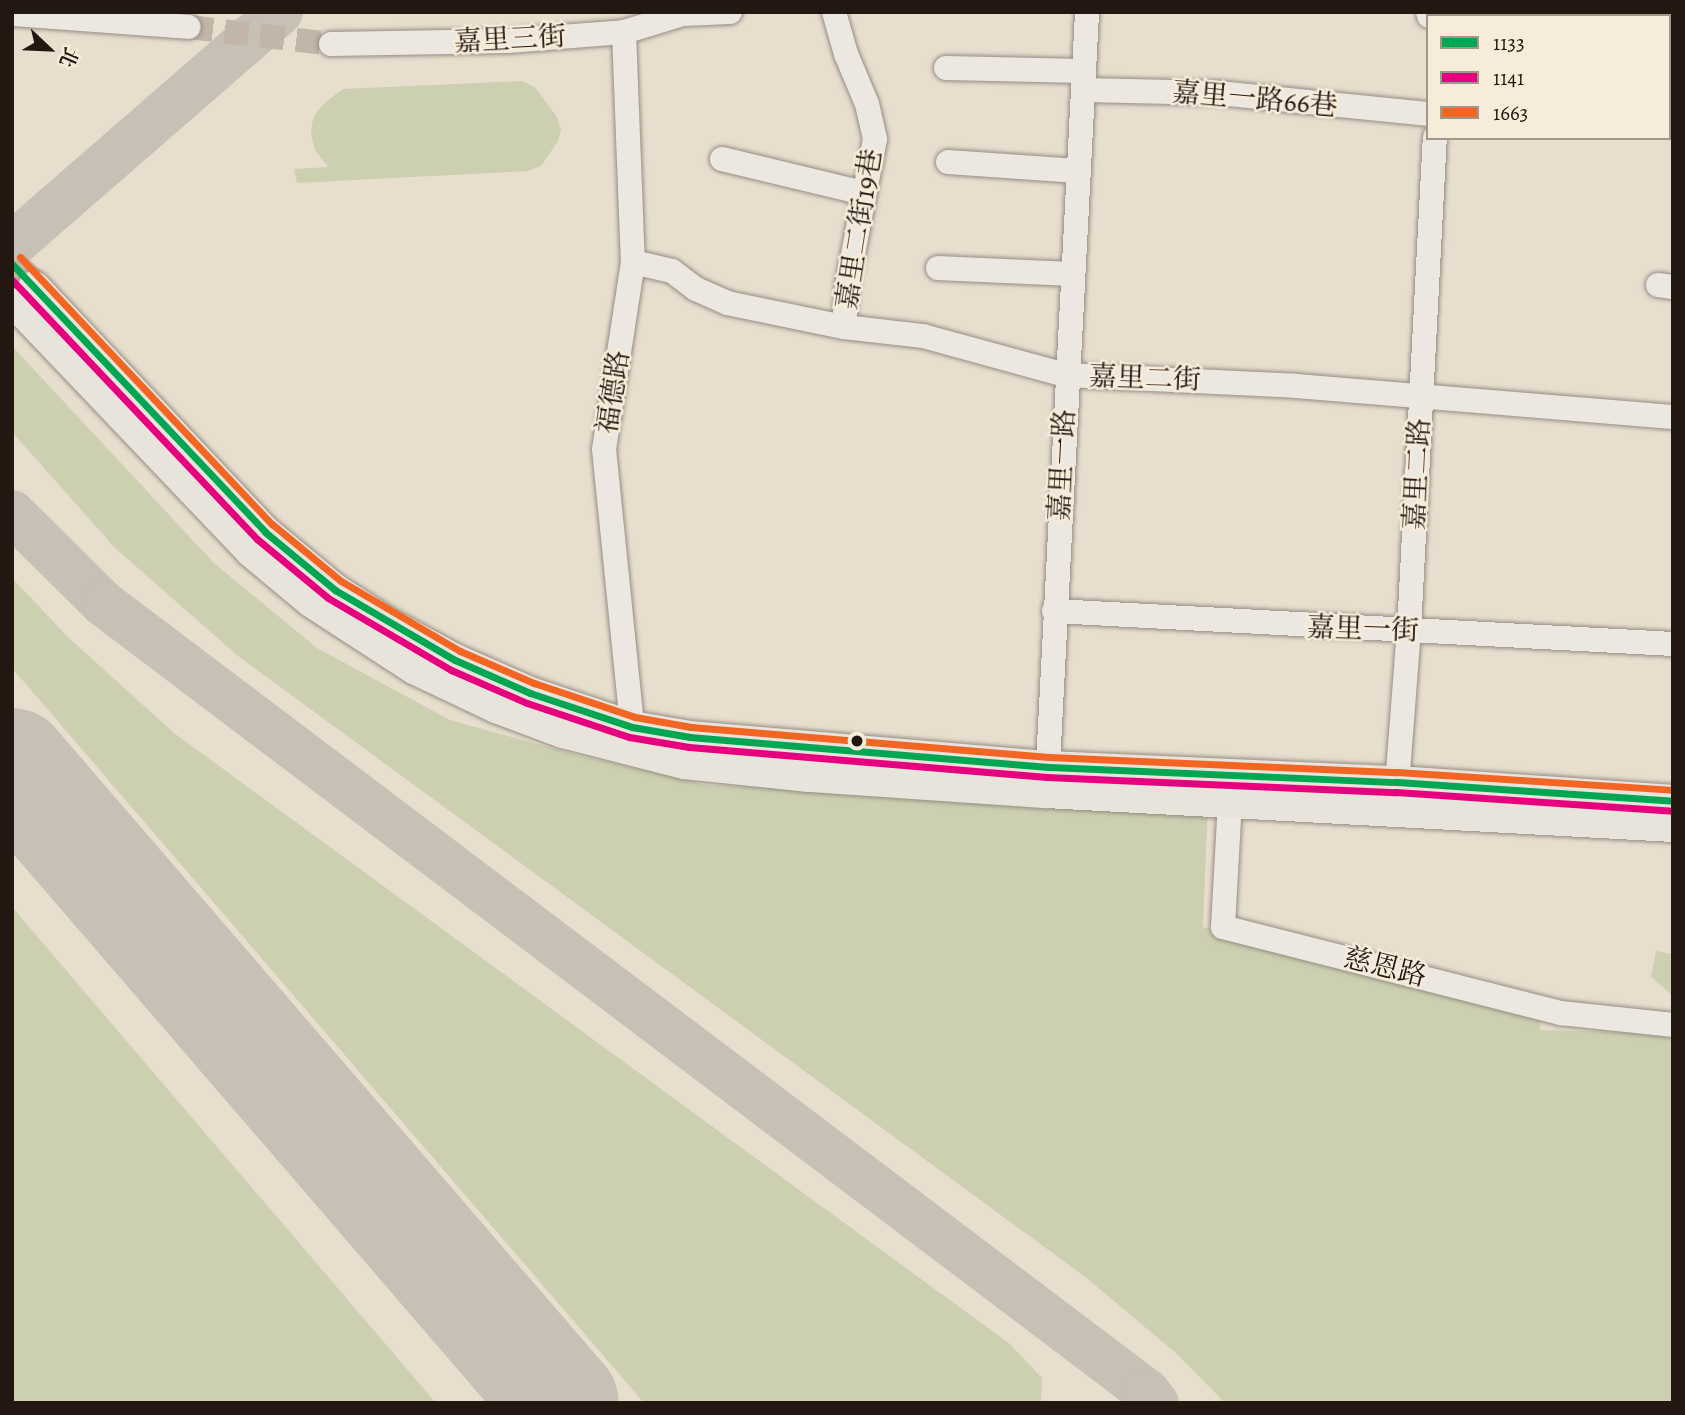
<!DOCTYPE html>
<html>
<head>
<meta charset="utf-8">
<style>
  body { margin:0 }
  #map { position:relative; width:1685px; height:1415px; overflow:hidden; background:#e8dece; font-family:Alegreya,"Noto Serif TC",serif }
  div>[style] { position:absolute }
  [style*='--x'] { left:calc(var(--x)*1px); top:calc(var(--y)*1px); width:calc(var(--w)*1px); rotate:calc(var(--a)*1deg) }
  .green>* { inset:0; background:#ccd0b0 }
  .taxiway>* { height:46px; margin:-23px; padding:0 23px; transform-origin:23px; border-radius:23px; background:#c7c0b4 }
  .runway>* { height:114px; margin:-57px; padding:0 57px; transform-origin:57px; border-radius:57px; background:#c7c0b4 }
  .minor-tunnel>* { height:24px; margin-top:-12px; transform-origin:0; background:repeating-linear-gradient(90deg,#c1b6a8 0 24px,transparent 0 36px) }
  .major-tunnel>* { height:32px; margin-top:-16px; transform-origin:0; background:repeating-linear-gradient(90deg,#c1b6a8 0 32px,transparent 0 48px) }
  .roads { filter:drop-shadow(0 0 2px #948d83) drop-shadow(0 0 2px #948d83) }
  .minor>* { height:24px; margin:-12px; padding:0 12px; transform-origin:12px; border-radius:12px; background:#ece7e0 }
  .major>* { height:32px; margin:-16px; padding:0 16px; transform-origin:16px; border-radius:16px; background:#e9e4db }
  .bus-1>* { height:7px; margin:-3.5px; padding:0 3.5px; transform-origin:3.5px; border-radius:3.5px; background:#00a651 }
  .bus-2>* { height:7px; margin:-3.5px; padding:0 3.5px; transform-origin:3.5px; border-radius:3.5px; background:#e5007d }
  .bus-3>* { height:7px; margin:-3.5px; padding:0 3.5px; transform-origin:3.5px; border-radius:3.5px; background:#f26522 }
  .dots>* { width:19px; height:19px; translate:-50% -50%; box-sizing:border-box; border:4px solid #f7ecd9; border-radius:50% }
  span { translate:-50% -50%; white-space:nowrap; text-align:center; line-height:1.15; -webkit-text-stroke:5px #f7ecd9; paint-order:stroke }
  .street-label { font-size:28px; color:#231811 }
  .frame { position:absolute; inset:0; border:14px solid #231811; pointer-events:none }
  .legend { position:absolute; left:1426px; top:14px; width:245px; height:126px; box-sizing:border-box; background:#f7ecd9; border:2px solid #a29789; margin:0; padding:9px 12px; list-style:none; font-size:21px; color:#231811 }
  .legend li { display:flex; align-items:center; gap:14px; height:35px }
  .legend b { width:35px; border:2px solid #a29789 }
  .north { position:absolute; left:14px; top:14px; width:70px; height:70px; -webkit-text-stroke:5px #f7ecd9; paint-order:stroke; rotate:113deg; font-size:19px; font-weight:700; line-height:28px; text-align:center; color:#231811 }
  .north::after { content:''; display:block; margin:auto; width:24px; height:32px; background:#231811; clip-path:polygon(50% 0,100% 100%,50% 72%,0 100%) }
</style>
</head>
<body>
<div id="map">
  <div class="green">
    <i style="clip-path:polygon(522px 81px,535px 87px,557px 117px,561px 130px,558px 141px,542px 165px,529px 171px,297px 183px,294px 169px,328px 167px,315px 150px,311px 135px,312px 123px,315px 114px,327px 101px,343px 89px)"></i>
    <i style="clip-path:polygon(12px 346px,214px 563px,317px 648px,450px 720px,577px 755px,707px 785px,1208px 805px,1203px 927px,1392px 973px,1540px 998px,1540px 1030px,1661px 1033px,1673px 1030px,1673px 1403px,1225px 1403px,1177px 1354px,1084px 1276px,238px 656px,115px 548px,12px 432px)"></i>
    <i style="clip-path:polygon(12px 578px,69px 638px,174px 733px,1010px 1344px,1042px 1378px,1041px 1403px,644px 1403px,12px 668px)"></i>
    <i style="clip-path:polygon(12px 907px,436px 1403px,12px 1403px)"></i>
    <i style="clip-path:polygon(1656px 951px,1673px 954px,1673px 996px,1651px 977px)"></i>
  </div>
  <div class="taxiway">
    <i style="--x:12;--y:245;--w:355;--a:-41"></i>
    <i style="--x:12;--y:513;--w:129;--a:44.7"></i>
    <i style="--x:104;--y:604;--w:1307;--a:37.07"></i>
    <i style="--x:1147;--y:1392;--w:14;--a:51"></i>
  </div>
  <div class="runway">
    <i style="--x:12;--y:765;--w:842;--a:49.24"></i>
  </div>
  <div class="minor-tunnel">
    <i style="--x:189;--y:27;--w:143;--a:6.8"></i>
  </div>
  <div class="major-tunnel">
    <i style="--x:12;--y:264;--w:32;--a:46"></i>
  </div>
  <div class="roads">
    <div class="minor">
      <i style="--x:834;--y:12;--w:44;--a:74.1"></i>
      <i style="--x:846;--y:54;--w:54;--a:67.2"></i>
      <i style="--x:867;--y:104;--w:36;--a:77"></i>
      <i style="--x:875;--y:139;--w:150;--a:100.8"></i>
      <i style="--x:847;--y:286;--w:41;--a:94.2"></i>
      <i style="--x:1428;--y:12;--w:4;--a:76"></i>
      <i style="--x:12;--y:14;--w:177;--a:4.2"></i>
      <i style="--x:624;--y:32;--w:230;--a:87.8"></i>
      <i style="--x:633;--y:262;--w:189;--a:98.8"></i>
      <i style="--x:604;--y:449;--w:279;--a:84.2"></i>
      <i style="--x:632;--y:727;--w:15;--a:110"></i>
      <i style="--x:331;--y:44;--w:177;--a:-1"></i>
      <i style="--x:508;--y:41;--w:116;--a:-4.4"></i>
      <i style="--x:624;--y:32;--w:62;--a:-17"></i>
      <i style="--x:683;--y:14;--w:47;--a:-2.4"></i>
      <i style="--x:946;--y:68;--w:138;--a:1.2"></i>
      <i style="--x:1083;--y:90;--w:135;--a:1.3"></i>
      <i style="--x:1218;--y:93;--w:211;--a:5.7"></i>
      <i style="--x:722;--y:159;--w:146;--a:13.5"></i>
      <i style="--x:948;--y:162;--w:130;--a:4"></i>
      <i style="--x:633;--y:262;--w:40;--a:13"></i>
      <i style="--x:672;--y:271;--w:30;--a:37"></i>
      <i style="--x:696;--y:289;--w:34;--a:24"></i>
      <i style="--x:727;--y:303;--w:119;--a:11.6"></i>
      <i style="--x:844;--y:327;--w:80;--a:6.5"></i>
      <i style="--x:923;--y:336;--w:148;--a:15.3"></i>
      <i style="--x:1066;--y:375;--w:230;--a:2.7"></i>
      <i style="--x:1296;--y:386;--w:378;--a:4.7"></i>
      <i style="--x:938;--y:268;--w:133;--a:2.6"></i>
      <i style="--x:1658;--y:285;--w:15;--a:8"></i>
      <i style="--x:1054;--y:611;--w:620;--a:3.05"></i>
      <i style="--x:1047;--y:784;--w:773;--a:-87.03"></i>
      <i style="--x:1396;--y:798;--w:169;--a:-85.6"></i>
      <i style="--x:1409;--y:630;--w:493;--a:-87"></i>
      <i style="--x:1230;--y:801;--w:126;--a:93.2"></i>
      <i style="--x:1223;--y:927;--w:349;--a:14.3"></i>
      <i style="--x:1561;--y:1013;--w:113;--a:6.1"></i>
    </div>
    <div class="major">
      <i style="--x:34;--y:287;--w:337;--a:46.7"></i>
      <i style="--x:265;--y:532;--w:91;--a:39.6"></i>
      <i style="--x:335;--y:590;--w:62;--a:32.4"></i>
      <i style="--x:387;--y:623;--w:77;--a:28.6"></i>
      <i style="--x:455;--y:660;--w:82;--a:23.7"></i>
      <i style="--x:530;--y:693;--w:108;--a:18.4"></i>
      <i style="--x:632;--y:727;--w:59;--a:9.8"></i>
      <i style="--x:690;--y:737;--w:359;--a:4.8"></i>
      <i style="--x:1048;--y:767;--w:349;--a:2.5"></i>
      <i style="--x:1397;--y:782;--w:277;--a:3.9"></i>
      <i style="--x:16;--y:304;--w:341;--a:46.4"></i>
      <i style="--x:251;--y:551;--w:78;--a:39.8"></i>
      <i style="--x:311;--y:601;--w:123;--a:33"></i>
      <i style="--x:414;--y:668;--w:91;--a:25.4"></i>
      <i style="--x:496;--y:707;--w:72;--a:20.5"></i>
      <i style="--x:563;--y:732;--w:126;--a:14.3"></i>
      <i style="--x:685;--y:763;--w:125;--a:6"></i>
      <i style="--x:809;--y:776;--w:238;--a:3.9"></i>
      <i style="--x:1046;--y:792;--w:628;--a:3.1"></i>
    </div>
  </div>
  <div class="bus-1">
    <i style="--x:12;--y:264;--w:369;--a:46.6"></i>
    <i style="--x:265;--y:532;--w:91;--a:39.6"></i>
    <i style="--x:335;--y:590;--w:139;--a:30.3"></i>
    <i style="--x:455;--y:660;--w:82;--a:23.7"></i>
    <i style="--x:530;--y:693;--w:108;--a:18.4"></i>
    <i style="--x:632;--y:727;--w:59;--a:9.8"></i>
    <i style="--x:690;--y:737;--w:359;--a:4.8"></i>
    <i style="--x:1048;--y:767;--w:349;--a:2.5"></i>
    <i style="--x:1397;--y:782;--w:277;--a:3.9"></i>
  </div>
  <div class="bus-2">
    <i style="--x:12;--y:280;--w:357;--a:46.6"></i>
    <i style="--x:257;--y:539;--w:92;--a:39.7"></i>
    <i style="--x:328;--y:598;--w:143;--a:30.3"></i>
    <i style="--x:451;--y:670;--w:83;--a:23.5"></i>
    <i style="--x:527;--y:703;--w:108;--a:18.4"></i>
    <i style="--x:629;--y:737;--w:61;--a:9.5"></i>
    <i style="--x:689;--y:747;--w:359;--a:4.8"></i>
    <i style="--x:1047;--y:777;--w:349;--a:2.5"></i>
    <i style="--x:1396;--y:792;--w:277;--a:3.9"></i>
  </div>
  <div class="bus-3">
    <i style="--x:20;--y:257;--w:367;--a:46.7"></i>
    <i style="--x:272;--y:524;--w:89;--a:39.6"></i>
    <i style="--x:341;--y:581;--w:138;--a:30.5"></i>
    <i style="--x:460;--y:651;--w:81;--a:23.4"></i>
    <i style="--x:534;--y:683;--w:107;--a:18.6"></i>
    <i style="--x:635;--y:717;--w:57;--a:10.1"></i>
    <i style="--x:691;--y:727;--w:359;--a:4.8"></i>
    <i style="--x:1049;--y:757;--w:348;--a:2.5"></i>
    <i style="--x:1397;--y:772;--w:277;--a:3.7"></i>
  </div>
  <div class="dots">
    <i style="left:857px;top:741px;background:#231811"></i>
  </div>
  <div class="street-label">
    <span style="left:510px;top:39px;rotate:-3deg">嘉里三街</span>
    <span style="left:1255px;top:99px;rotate:5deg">嘉里一路66巷</span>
    <span style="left:859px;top:229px;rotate:-81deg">嘉里二街19巷</span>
    <span style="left:1145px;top:378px;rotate:2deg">嘉里二街</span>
    <span style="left:613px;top:392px;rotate:-81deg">福德路</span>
    <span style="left:1062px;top:465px;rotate:-87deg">嘉里一路</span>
    <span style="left:1417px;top:474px;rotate:-87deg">嘉里二路</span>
    <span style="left:1363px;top:629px;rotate:2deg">嘉里一街</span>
    <span style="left:1385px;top:967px;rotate:14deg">慈恩路</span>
  </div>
  <div class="frame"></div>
  <ul class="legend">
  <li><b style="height:9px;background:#00a651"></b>1133</li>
  <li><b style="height:9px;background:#e5007d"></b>1141</li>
  <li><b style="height:9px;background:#f26522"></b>1663</li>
  </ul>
  <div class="north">北</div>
</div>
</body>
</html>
